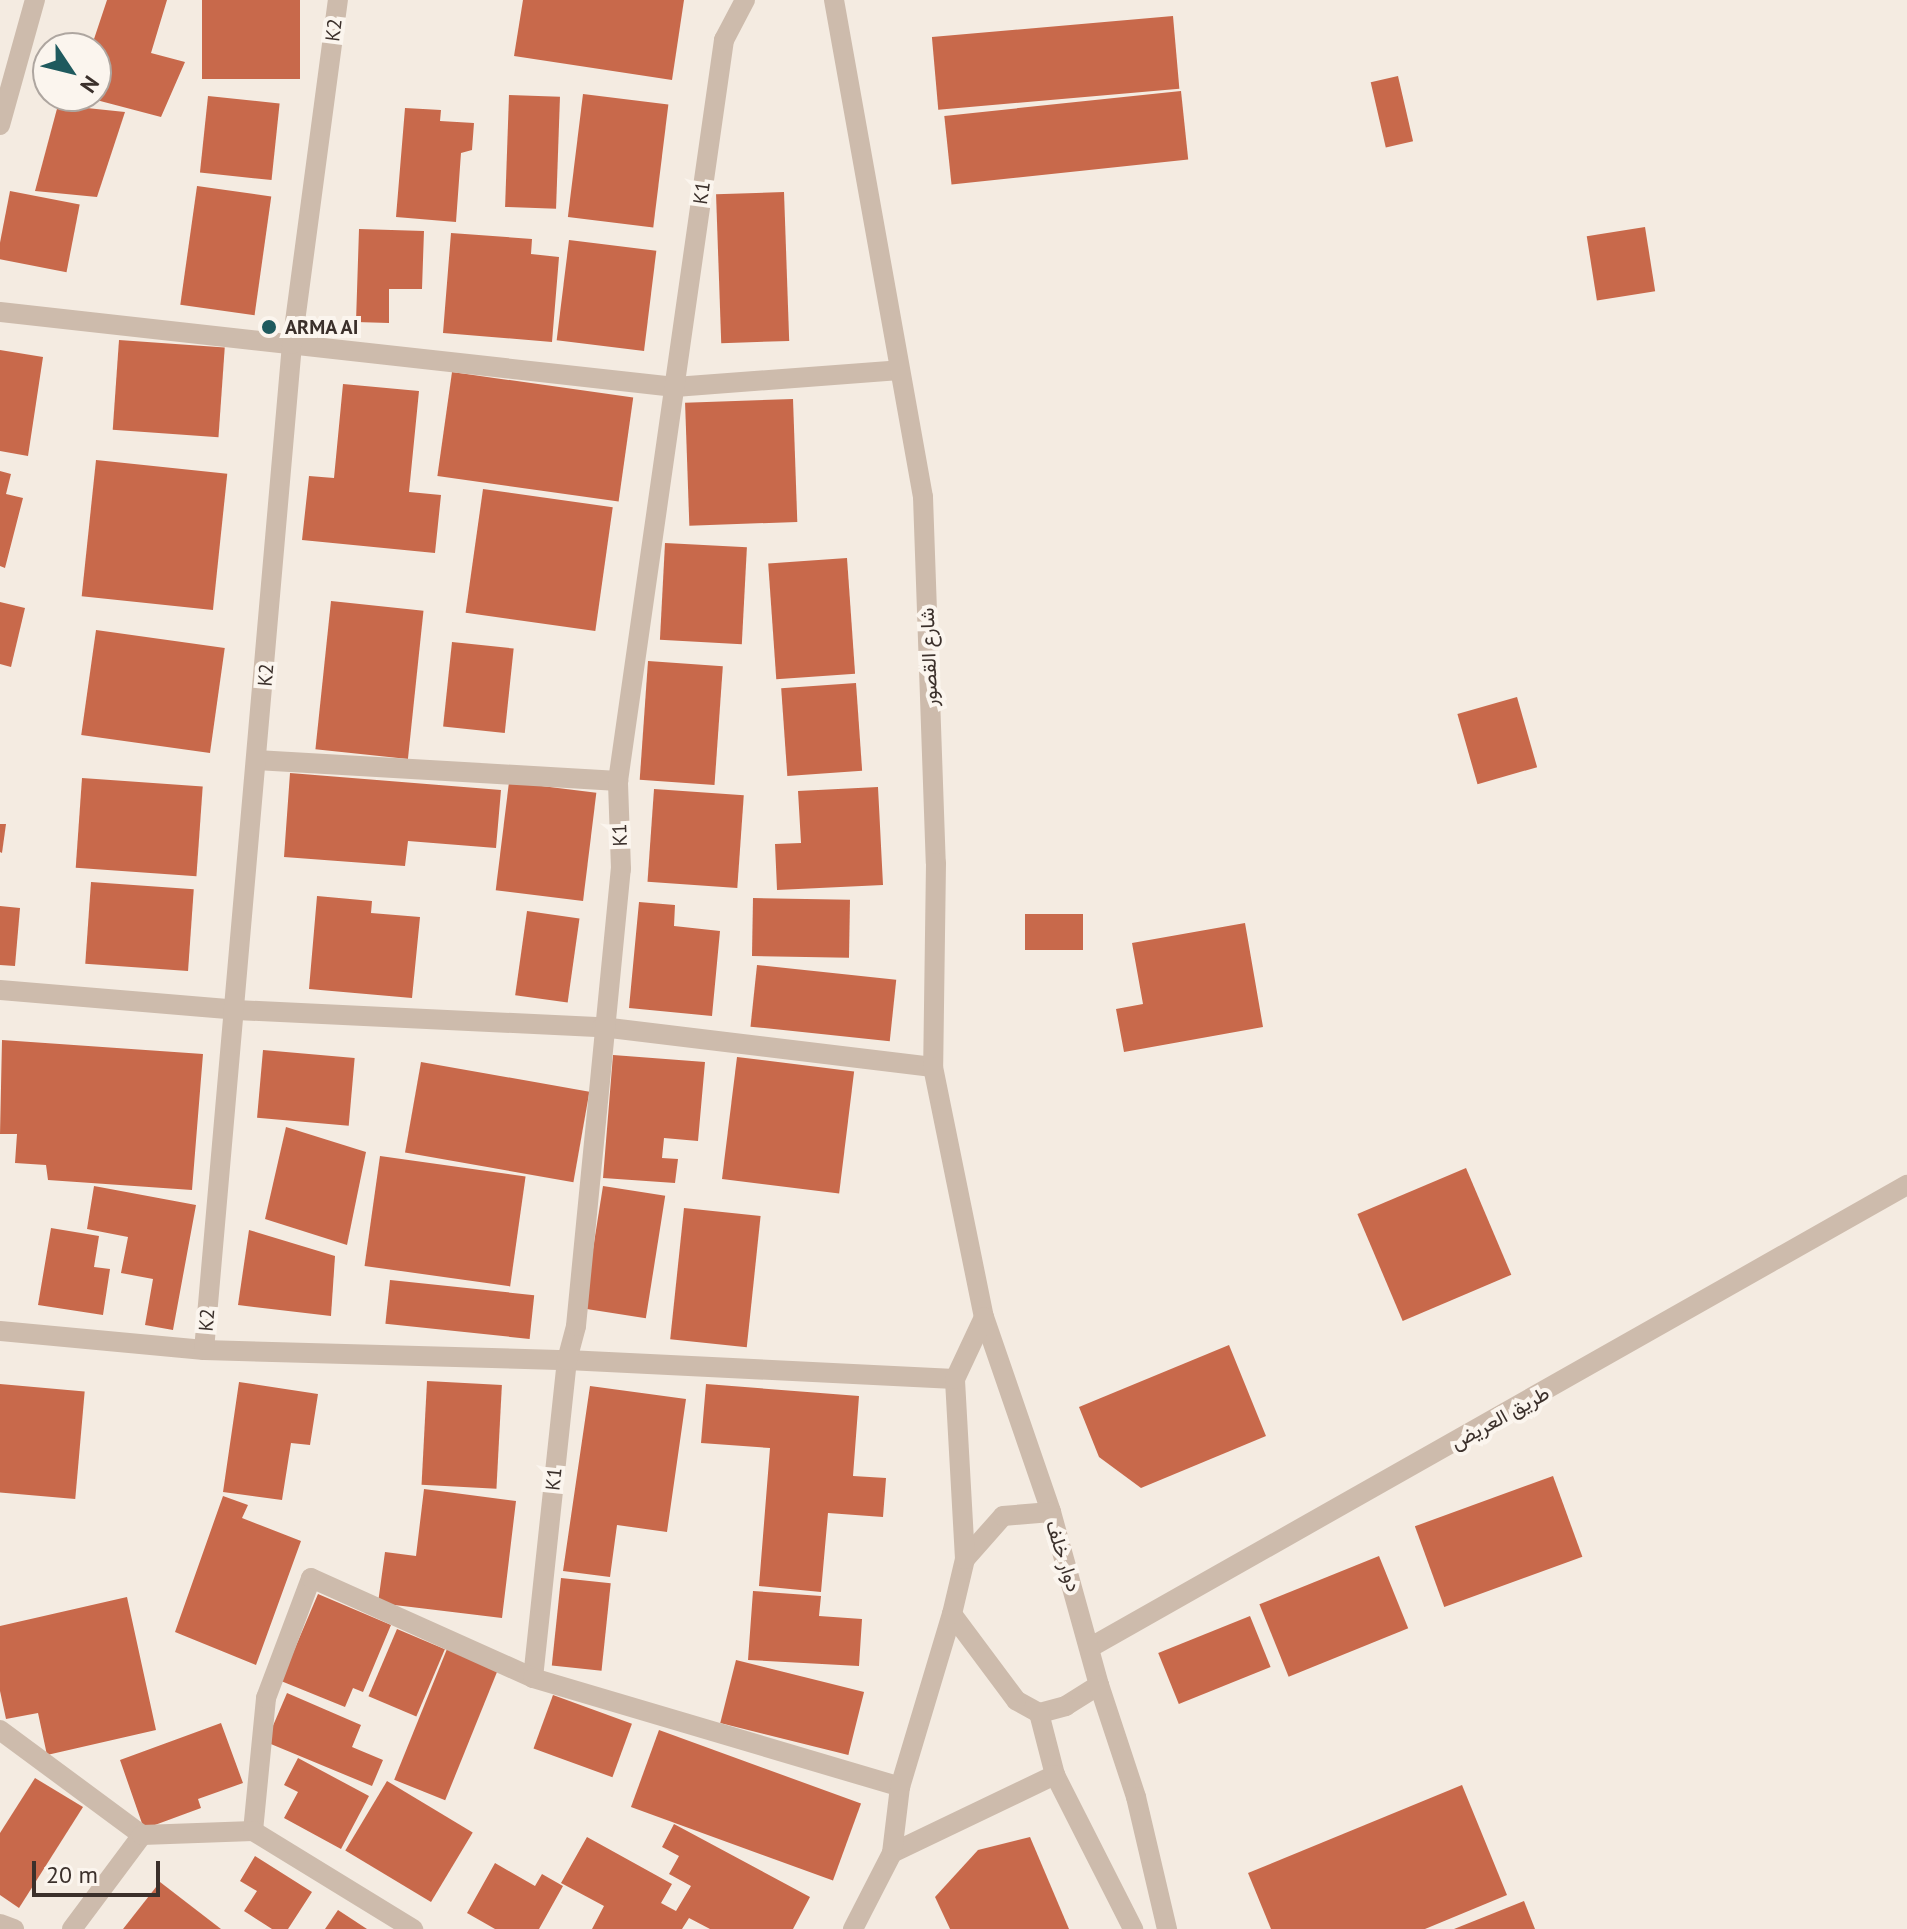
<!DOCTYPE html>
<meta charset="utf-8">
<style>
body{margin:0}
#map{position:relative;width:1907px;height:1929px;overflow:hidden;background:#f4ebe1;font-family:"PT Sans",Vazirmatn,sans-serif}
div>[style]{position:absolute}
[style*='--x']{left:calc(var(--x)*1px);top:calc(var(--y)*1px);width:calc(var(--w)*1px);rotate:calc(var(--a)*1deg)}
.building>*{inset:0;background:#c8694b;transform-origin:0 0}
.minor>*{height:20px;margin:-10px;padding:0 10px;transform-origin:10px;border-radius:10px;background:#cdbbac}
.tertiary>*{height:20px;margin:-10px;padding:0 10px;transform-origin:10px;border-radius:10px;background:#cdbbac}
.dots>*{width:22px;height:22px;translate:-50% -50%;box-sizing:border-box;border:4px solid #fbf5ee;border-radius:50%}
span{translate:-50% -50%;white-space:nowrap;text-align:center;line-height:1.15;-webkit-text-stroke:8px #fbf5ee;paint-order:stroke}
.street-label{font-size:20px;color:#3b302b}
.poi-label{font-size:20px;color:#3b302b;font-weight:700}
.left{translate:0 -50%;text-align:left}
.north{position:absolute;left:32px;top:32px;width:80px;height:80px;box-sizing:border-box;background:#fbf5ee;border:2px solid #aea6a0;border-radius:50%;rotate:125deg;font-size:22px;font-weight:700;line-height:32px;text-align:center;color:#3b302b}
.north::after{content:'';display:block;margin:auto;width:28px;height:36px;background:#1f5a5e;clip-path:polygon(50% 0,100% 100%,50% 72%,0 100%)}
.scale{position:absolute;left:32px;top:1861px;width:128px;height:36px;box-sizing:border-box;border:4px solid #3b302b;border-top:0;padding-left:10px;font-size:24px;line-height:28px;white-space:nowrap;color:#3b302b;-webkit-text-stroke:6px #fbf5ee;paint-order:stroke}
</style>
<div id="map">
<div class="building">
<div style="clip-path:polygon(107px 0,167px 0,151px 53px,185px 62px,161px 117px,85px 97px,96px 96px,96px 48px,91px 48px)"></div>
<div style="left:202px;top:0;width:98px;height:79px"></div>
<div style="clip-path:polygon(523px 0,684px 0,672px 80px,514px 56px)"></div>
<div style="left:1173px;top:16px;width:73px;height:242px;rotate:85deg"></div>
<div style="left:1398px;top:76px;width:67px;height:28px;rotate:77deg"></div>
<div style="left:1181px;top:91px;width:69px;height:238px;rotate:84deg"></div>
<div style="left:583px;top:94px;width:86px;height:124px;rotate:7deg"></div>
<div style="left:509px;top:95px;width:51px;height:112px;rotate:2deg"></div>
<div style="left:208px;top:96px;width:72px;height:77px;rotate:6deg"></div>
<div style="clip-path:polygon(58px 105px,125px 112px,97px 197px,35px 191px)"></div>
<div style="clip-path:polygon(405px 108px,441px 110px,440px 121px,474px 123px,472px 150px,461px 153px,456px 222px,396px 217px)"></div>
<div style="left:197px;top:186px;width:75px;height:120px;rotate:8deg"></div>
<div style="left:10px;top:191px;width:71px;height:69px;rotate:11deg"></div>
<div style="left:784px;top:192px;width:149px;height:68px;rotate:88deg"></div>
<div style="left:1645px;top:227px;width:65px;height:59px;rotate:81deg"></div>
<div style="clip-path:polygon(359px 229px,424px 231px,422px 289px,389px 289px,389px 323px,356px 322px)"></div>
<div style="clip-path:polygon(451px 233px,532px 239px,531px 254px,559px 257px,552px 342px,443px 333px)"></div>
<div style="left:569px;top:240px;width:88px;height:101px;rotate:7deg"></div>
<div style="left:119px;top:340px;width:106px;height:90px;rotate:4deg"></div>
<div style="clip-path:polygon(0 350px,43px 357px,28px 456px,0 451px)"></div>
<div style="left:452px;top:372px;width:183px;height:105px;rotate:8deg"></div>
<div style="clip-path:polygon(343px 384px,419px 391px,409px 492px,441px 495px,435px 553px,302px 540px,309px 476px,334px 478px)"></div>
<div style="left:793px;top:399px;width:123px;height:108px;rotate:88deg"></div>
<div style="left:96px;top:460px;width:132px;height:137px;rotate:6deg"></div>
<div style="clip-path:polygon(0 471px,11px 474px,6px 494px,23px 498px,5px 568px,0 566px)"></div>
<div style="left:483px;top:489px;width:131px;height:125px;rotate:8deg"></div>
<div style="left:665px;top:543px;width:82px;height:97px;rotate:3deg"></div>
<div style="left:847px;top:558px;width:116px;height:79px;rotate:86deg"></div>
<div style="left:331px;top:601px;width:93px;height:149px;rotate:6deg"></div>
<div style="clip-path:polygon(0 602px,25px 608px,11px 667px,0 664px)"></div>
<div style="left:96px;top:630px;width:130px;height:106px;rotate:8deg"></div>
<div style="left:452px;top:642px;width:62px;height:85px;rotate:6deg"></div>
<div style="left:648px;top:661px;width:75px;height:119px;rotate:4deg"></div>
<div style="left:856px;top:683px;width:88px;height:75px;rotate:86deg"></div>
<div style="left:1517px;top:697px;width:73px;height:62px;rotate:74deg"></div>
<div style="clip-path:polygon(290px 773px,501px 790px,496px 848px,408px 841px,405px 866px,284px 857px)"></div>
<div style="left:82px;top:778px;width:121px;height:90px;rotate:4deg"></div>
<div style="left:509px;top:782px;width:88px;height:109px;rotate:7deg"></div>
<div style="clip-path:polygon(878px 787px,883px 885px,777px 890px,775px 844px,801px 843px,798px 791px)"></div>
<div style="left:654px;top:789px;width:90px;height:93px;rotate:4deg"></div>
<div style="clip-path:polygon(0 824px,6px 824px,2px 853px,0 852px)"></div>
<div style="left:91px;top:882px;width:103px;height:82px;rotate:4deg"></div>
<div style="clip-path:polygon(317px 896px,372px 901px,371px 913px,420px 917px,412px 998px,309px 989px)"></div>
<div style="left:753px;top:898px;width:97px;height:58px;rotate:1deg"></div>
<div style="clip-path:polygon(639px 902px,675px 905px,674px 926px,720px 931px,712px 1016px,629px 1008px)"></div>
<div style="clip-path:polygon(0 906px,20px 908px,15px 966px,0 965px)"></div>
<div style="left:527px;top:911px;width:53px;height:85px;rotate:8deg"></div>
<div style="left:1083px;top:914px;width:36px;height:58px;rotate:90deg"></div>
<div style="clip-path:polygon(1245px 923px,1263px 1027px,1124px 1052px,1116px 1009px,1143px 1004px,1132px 943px)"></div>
<div style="left:757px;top:965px;width:140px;height:62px;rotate:6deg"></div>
<div style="clip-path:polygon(2px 1040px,203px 1054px,192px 1190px,48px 1180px,46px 1165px,15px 1163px,17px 1134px,0 1134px)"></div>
<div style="left:263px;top:1050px;width:92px;height:68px;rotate:5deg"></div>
<div style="clip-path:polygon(613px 1055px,705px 1062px,698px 1141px,664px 1138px,662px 1158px,678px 1159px,675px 1183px,603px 1178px)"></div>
<div style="left:737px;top:1057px;width:118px;height:123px;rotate:7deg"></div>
<div style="left:421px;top:1062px;width:171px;height:92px;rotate:10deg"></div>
<div style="clip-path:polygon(286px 1127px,366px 1152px,347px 1245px,265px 1219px)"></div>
<div style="left:380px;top:1156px;width:147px;height:111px;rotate:8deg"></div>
<div style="left:1466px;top:1168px;width:116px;height:118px;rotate:67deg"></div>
<div style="clip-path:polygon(94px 1186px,196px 1205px,173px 1330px,145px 1325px,153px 1279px,121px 1273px,128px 1237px,87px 1229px)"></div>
<div style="left:603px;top:1186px;width:63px;height:124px;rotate:9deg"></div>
<div style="left:684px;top:1208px;width:77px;height:132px;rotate:6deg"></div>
<div style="clip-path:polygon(51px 1228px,99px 1236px,94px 1267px,110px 1269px,103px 1315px,38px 1305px)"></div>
<div style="clip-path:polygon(249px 1230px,335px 1256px,331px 1316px,238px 1305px)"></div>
<div style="left:390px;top:1280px;width:145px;height:44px;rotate:6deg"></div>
<div style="clip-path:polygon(1229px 1345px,1266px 1436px,1141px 1488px,1099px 1457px,1079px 1407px)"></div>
<div style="left:427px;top:1381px;width:75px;height:104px;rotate:3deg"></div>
<div style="clip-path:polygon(239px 1382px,318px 1394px,310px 1445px,291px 1443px,282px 1500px,223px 1492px)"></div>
<div style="left:0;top:1384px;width:85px;height:108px;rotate:5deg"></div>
<div style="clip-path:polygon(706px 1384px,859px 1396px,853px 1476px,886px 1478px,883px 1517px,828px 1513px,821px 1592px,759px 1586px,770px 1448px,701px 1443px)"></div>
<div style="clip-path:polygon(590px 1386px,686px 1399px,667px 1532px,617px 1525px,610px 1577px,563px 1571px)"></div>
<div style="left:1553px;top:1476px;width:86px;height:147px;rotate:70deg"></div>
<div style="clip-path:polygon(424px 1489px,516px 1501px,502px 1618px,378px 1603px,385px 1552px,416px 1556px)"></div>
<div style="clip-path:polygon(223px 1496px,248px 1505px,242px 1518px,301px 1541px,256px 1665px,175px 1632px)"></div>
<div style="left:1379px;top:1556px;width:78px;height:129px;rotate:68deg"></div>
<div style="left:561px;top:1578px;width:50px;height:88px;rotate:6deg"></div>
<div style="clip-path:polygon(753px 1591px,821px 1596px,819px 1616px,862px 1619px,859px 1666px,748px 1660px)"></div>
<div style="clip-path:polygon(318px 1594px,391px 1625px,363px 1692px,353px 1688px,345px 1707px,281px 1681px)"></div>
<div style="clip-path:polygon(127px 1597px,156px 1730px,47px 1755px,38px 1713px,6px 1719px,0 1691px,0 1626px)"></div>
<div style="left:1250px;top:1616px;width:55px;height:99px;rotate:68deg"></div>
<div style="left:397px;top:1629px;width:52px;height:73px;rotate:23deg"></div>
<div style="left:447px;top:1649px;width:55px;height:141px;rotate:22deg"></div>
<div style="left:736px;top:1660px;width:132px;height:65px;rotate:14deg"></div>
<div style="clip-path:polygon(287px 1693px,361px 1725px,352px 1747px,383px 1760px,372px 1786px,266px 1742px)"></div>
<div style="left:553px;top:1695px;width:84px;height:57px;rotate:20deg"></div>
<div style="clip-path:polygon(221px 1723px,243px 1783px,198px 1799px,201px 1808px,144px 1829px,120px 1760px)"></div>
<div style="left:659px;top:1730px;width:215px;height:82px;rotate:20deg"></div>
<div style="clip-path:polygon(298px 1758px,369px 1796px,341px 1849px,284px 1818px,298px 1792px,284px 1785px)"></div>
<div style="clip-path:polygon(35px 1778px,83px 1807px,19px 1908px,0 1895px,0 1833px)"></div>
<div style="left:387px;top:1781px;width:100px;height:81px;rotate:31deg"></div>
<div style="clip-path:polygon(1462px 1785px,1507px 1895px,1425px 1929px,1271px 1929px,1248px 1873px)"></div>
<div style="clip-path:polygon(674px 1824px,810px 1897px,793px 1929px,710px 1929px,689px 1918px,682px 1929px,592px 1929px,604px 1906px,561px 1883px,587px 1837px,672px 1884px,661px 1903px,676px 1911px,691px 1886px,669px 1874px,679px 1856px,662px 1847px)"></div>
<div style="clip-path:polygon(1030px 1837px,1069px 1929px,950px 1929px,935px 1897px,978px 1850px)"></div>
<div style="clip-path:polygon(255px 1856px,312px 1892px,288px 1929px,272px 1929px,244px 1911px,257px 1891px,240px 1881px)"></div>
<div style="clip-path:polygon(495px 1863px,535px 1886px,542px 1874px,563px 1886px,539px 1929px,495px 1929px,467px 1913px)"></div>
<div style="clip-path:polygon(160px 1882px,221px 1929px,123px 1929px)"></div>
<div style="clip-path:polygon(1524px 1901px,1535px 1929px,1454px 1929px)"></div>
<div style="clip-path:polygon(338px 1910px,367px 1929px,325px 1929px)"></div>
</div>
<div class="minor">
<div style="--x:0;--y:125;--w:130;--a:-74.4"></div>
<div style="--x:0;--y:312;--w:679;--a:6.34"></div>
<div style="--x:675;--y:387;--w:225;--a:-4.3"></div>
<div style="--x:256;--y:760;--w:363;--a:3.3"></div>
<div style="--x:0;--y:990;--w:237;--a:4.8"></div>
<div style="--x:236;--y:1010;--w:366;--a:2.7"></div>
<div style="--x:602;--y:1027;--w:333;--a:6.9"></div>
<div style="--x:0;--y:1331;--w:205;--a:5.3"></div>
<div style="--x:204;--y:1350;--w:363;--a:1.6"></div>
<div style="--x:567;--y:1360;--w:388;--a:2.8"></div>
<div style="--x:204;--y:1350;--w:1010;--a:-85"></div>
<div style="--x:292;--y:344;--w:347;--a:-82.4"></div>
<div style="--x:1091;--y:1647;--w:938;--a:-29.52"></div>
<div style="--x:533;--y:1678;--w:320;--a:-83.9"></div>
<div style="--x:567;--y:1360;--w:35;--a:-75"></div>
<div style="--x:576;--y:1326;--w:459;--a:-84.4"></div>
<div style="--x:621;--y:869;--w:88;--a:-92"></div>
<div style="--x:618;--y:781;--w:749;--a:-81.86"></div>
<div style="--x:724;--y:40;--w:45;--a:-62.3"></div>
<div style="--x:0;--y:1730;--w:177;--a:36.5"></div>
<div style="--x:253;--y:1831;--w:134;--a:-84.4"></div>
<div style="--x:266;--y:1698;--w:128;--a:-69.4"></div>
<div style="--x:311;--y:1578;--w:243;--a:24.2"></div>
<div style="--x:533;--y:1678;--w:383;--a:16.5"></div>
<div style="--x:892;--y:1853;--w:181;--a:-25.6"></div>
<div style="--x:0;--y:1924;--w:15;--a:20"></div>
<div style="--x:72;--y:1929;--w:117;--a:-53.3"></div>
<div style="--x:142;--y:1835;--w:111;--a:-2.1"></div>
<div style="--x:253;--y:1831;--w:188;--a:31.5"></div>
<div style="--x:853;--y:1929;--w:85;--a:-62.8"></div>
<div style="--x:892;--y:1853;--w:66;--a:-83.1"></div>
<div style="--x:900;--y:1787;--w:181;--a:-73.3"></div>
</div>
<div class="tertiary">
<div style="--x:834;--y:0;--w:505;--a:79.85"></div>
<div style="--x:923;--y:497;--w:366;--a:88"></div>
<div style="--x:936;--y:863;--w:204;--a:90.8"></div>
<div style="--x:933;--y:1067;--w:255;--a:78.5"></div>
<div style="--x:984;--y:1317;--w:206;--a:71"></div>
<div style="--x:1051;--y:1512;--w:180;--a:74.5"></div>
<div style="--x:1099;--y:1685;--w:39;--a:148"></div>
<div style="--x:1066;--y:1706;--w:28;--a:165"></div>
<div style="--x:1039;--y:1713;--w:26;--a:-151"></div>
<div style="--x:1016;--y:1700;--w:107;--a:-126.7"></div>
<div style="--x:952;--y:1614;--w:57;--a:-76.7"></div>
<div style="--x:965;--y:1559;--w:57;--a:-48.5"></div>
<div style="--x:1003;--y:1516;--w:48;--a:-4.8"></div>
<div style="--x:965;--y:1559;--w:180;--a:-93.2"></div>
<div style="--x:955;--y:1379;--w:68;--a:-64.9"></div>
<div style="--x:1099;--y:1685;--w:118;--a:71.7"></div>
<div style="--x:1136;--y:1797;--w:136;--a:76.8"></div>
<div style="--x:1039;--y:1713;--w:64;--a:75.5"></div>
<div style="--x:1055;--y:1775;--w:173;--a:63.1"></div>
</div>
<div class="dots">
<div style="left:269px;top:327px;background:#1f5a5e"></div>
</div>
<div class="street-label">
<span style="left:334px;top:30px;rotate:-83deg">K2</span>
<span style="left:702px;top:193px;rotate:-82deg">K1</span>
<span style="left:929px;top:657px;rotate:-92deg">شارع القصور</span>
<span style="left:266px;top:675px;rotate:-85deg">K2</span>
<span style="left:620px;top:835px;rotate:-92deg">K1</span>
<span style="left:207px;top:1320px;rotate:-85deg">K2</span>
<span style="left:1500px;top:1418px;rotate:-29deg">طريق العريض</span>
<span style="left:554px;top:1479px;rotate:-84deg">K1</span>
<span style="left:1063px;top:1556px;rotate:72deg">دوار خلف</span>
</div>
<div class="poi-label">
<span class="left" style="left:285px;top:327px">ARMA AI</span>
</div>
<div class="north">N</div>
<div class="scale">20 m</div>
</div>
